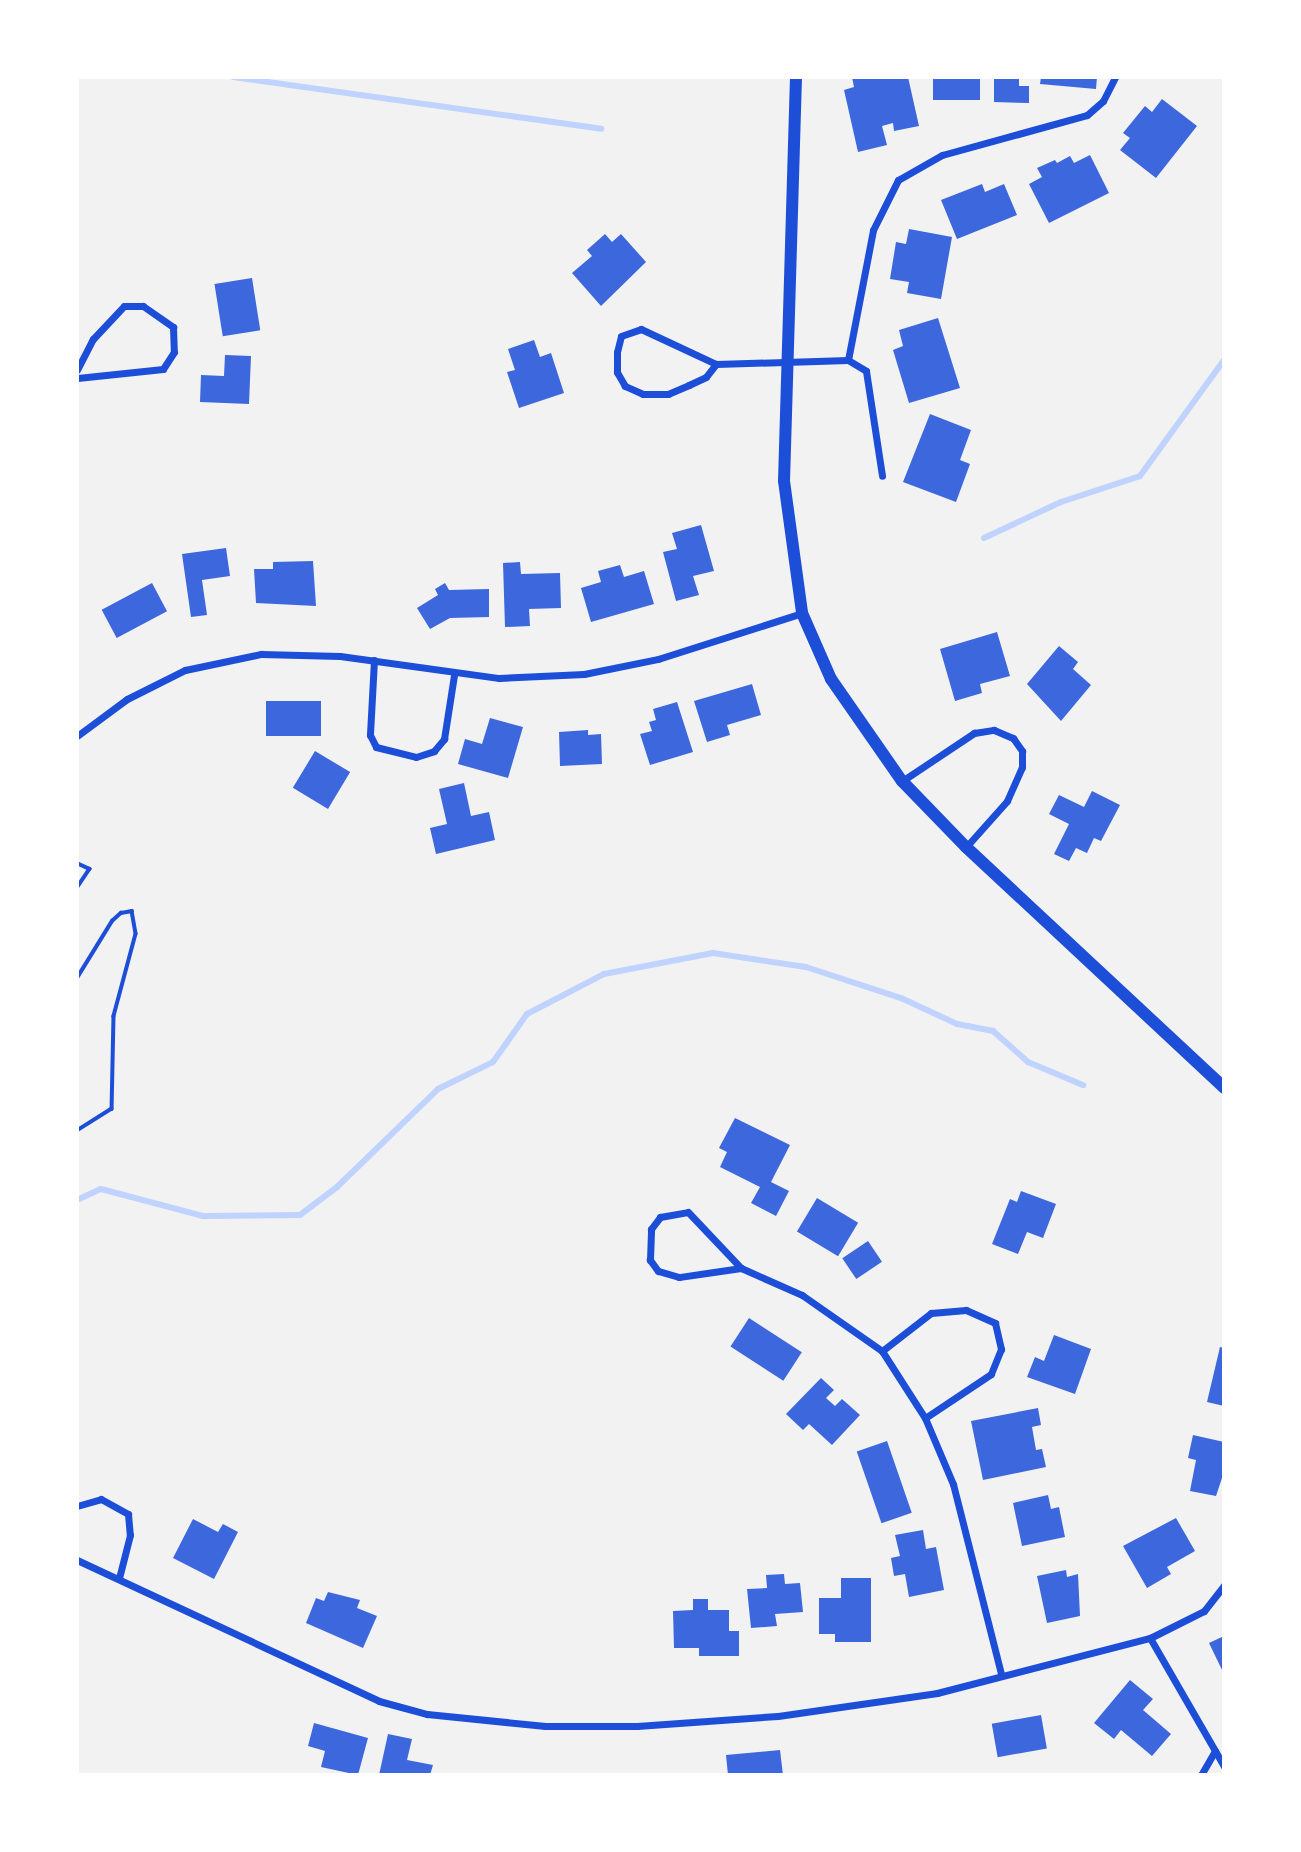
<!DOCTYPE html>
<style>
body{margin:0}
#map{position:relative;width:1301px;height:1852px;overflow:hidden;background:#f2f2f2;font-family:Signika,sans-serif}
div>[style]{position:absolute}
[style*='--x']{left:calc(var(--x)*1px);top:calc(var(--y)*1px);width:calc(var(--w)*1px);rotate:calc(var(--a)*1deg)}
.stream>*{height:6px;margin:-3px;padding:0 3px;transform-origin:3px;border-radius:3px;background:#bfd3fe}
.building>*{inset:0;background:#3d67dc;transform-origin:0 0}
.path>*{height:3.5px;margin:-1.75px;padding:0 1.75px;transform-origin:1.75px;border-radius:1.75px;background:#1d4ed8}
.minor>*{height:7px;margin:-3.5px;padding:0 3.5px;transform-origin:3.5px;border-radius:3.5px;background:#1d4ed8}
.tertiary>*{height:12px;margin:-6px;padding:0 6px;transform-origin:6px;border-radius:6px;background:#1d4ed8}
span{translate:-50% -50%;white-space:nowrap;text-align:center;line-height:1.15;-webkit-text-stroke:5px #fff;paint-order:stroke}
.frame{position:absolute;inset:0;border:79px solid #fff;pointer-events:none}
</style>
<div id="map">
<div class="stream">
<div style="--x:233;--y:77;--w:372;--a:8"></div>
<div style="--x:984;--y:538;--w:85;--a:-25.1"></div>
<div style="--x:1061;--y:502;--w:83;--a:-18.2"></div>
<div style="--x:1140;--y:476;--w:143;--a:-54.1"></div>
<div style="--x:77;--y:1200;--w:26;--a:-25"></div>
<div style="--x:101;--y:1189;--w:106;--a:14.8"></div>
<div style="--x:203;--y:1216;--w:97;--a:-0.6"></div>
<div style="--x:300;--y:1215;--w:46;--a:-37.1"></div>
<div style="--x:337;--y:1187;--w:141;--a:-44.1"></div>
<div style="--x:438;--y:1089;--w:61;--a:-26.1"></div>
<div style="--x:493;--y:1062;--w:59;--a:-54.7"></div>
<div style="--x:527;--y:1014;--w:87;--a:-27.5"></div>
<div style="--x:604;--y:974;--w:111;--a:-10.9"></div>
<div style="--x:713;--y:953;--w:94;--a:8.6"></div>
<div style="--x:806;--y:967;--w:100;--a:18.1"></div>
<div style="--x:901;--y:998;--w:62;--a:24.9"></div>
<div style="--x:957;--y:1024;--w:37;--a:11"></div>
<div style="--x:993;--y:1031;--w:47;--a:41.5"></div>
<div style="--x:1028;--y:1062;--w:60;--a:22.7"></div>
</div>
<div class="building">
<div style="clip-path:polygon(852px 77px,908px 77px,919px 126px,894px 131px,893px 123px,882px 126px,887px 145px,858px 152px,844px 90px,854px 87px)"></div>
<div style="left:933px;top:77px;width:47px;height:23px"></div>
<div style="clip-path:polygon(994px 77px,1019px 77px,1019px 86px,1029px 86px,1029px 103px,994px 102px)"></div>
<div style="clip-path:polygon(1041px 77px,1097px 77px,1096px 89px,1040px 84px)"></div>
<div style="clip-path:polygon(1162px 99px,1197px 126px,1156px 178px,1120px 150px,1130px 138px,1123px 133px,1145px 106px,1152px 112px)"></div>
<div style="clip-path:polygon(1090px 155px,1109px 193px,1049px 223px,1029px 184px,1042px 177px,1037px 168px,1055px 160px,1057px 163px,1070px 156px,1074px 163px)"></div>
<div style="clip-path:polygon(982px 184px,985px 192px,1004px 184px,1017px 215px,957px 239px,941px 200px)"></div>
<div style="clip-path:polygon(909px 229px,952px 237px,941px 299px,907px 293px,909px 282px,890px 279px,896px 242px,906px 244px)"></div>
<div style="clip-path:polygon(605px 234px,612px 242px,621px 234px,646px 262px,601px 306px,572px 273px,592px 256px,587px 250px)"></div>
<div style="left:252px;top:278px;width:53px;height:38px;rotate:81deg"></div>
<div style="clip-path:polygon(938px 318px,960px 388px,909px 403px,893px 350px,903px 346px,899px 330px)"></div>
<div style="clip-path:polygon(534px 340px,540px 357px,551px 353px,564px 393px,519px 408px,507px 372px,515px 370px,508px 349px)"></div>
<div style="clip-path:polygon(225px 355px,251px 356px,249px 404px,200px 402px,201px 375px,224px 376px)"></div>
<div style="clip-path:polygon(930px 414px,971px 430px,960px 460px,970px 464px,956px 502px,903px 482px)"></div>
<div style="clip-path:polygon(701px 525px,714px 571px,693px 576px,699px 595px,676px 601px,663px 552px,677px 549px,672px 533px)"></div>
<div style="clip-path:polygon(226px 548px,230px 576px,202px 580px,207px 615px,191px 617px,182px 554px)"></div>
<div style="clip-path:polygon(313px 561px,316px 606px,256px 603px,254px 569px,273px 569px,273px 562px)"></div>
<div style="clip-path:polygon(520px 562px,521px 574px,560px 573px,561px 608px,529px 609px,530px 626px,505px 627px,503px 563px)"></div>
<div style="clip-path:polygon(620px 565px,624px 577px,644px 571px,654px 604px,591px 622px,581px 588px,601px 582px,598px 571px)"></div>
<div style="left:152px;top:583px;width:32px;height:57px;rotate:62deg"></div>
<div style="clip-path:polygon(445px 583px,449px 590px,489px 589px,489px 617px,450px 618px,430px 629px,417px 608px,438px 595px,435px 589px)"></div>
<div style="clip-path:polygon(997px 632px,1010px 676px,980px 684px,982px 693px,955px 701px,940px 649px)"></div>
<div style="clip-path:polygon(1059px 646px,1078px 662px,1073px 669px,1091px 685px,1061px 721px,1027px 684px)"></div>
<div style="clip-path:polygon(752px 684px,761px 715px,727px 725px,730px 735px,707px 742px,694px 701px)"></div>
<div style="left:321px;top:701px;width:35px;height:55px;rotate:90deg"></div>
<div style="clip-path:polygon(677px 702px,693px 752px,650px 765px,640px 734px,652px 731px,649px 722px,656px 720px,653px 709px)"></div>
<div style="clip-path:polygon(490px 718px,523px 727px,508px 778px,458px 764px,465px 739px,482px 744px)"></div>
<div style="clip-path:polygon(588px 730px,588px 735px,601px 734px,602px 764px,560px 766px,559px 732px)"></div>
<div style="left:315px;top:751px;width:41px;height:43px;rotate:31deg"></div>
<div style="clip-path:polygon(464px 783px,471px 816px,489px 812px,495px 840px,436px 854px,430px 828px,447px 824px,439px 789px)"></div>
<div style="clip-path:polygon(1092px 791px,1120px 805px,1101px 841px,1094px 838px,1087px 853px,1076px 848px,1069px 861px,1054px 854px,1069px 824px,1049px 814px,1059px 795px,1084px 807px)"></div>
<div style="clip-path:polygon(735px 1118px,790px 1145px,771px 1182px,789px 1191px,776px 1216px,751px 1203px,760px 1187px,720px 1167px,727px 1152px,719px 1148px)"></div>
<div style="clip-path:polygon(1021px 1191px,1056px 1204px,1043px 1238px,1027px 1232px,1018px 1254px,992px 1244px,1010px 1199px,1017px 1202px)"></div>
<div style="left:817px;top:1198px;width:48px;height:39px;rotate:31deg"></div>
<div style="left:868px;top:1241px;width:25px;height:31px;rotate:56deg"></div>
<div style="left:749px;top:1318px;width:63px;height:34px;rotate:33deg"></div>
<div style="clip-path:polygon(1054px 1335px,1091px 1349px,1075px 1394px,1027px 1377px,1035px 1357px,1044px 1361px)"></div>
<div style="clip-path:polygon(1220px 1347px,1224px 1348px,1224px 1406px,1207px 1402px)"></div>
<div style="clip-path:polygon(821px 1378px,834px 1390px,826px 1398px,835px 1406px,842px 1399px,860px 1415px,832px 1445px,809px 1424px,803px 1430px,786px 1414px)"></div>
<div style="clip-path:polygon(1038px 1408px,1041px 1425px,1032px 1427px,1036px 1450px,1042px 1449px,1046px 1467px,983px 1480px,971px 1421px)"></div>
<div style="clip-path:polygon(1193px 1435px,1224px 1442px,1224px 1472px,1216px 1496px,1190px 1491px,1196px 1460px,1188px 1458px)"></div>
<div style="left:887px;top:1441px;width:76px;height:32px;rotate:71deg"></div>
<div style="clip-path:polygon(1048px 1495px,1051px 1509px,1059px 1507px,1065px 1537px,1022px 1546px,1013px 1503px)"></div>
<div style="clip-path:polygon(1176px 1518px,1195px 1551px,1167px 1567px,1171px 1574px,1147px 1588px,1123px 1546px)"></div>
<div style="clip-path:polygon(193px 1519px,218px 1532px,223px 1524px,238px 1532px,214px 1579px,173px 1558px)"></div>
<div style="clip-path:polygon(923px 1530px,926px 1549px,936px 1547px,944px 1590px,909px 1597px,905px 1574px,894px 1576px,891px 1558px,900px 1556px,895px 1535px)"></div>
<div style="clip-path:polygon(1066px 1570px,1067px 1577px,1078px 1574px,1080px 1616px,1047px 1623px,1037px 1576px)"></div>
<div style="clip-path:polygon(784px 1574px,785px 1584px,800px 1583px,803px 1612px,775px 1614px,777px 1626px,751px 1628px,747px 1589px,767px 1588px,766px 1575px)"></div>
<div style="clip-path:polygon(841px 1578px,871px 1578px,871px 1642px,835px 1642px,835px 1634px,819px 1634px,819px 1598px,841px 1598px)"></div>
<div style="clip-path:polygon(328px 1592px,360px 1600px,357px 1608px,377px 1616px,363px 1648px,306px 1623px,316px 1598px,324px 1601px)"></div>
<div style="clip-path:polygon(693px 1599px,708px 1599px,708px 1610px,729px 1610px,729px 1631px,739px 1631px,739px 1656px,699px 1656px,699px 1648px,674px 1648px,673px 1611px,693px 1610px)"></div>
<div style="clip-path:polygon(1224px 1636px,1224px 1674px,1209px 1643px)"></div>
<div style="clip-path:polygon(1130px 1680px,1153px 1699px,1143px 1710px,1171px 1734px,1152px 1756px,1121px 1730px,1114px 1739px,1094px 1723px)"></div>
<div style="left:1041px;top:1715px;width:34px;height:50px;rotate:80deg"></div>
<div style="clip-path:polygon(314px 1723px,368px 1738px,358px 1775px,321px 1767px,325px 1751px,308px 1746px)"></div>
<div style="clip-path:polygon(388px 1734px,412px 1739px,407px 1760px,433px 1765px,430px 1775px,379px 1775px)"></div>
<div style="clip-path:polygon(780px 1750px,783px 1775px,728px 1775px,726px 1755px)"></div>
</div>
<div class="path">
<div style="--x:77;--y:863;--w:14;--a:25"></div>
<div style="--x:90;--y:869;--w:23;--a:124"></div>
<div style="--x:77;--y:978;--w:67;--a:-58.4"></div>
<div style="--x:112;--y:921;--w:12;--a:-42"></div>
<div style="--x:121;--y:913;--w:11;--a:-10"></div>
<div style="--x:132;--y:911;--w:23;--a:80"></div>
<div style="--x:136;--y:934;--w:85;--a:105"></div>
<div style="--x:114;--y:1016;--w:93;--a:91.2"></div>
<div style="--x:112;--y:1109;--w:41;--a:147.8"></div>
</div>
<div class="minor">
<div style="--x:848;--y:360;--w:132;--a:-79.1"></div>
<div style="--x:873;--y:230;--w:56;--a:-63.4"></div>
<div style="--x:898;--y:180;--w:51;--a:-29.6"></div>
<div style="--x:942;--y:155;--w:150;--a:-15.4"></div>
<div style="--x:1087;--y:115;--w:21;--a:-41"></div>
<div style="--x:1103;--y:101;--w:27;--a:-63"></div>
<div style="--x:848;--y:360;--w:21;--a:31"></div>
<div style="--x:866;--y:371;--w:106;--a:81.3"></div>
<div style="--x:716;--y:364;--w:16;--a:128"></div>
<div style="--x:706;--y:377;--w:19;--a:155"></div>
<div style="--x:689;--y:385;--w:23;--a:157"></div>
<div style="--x:668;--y:394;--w:25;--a:180"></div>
<div style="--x:643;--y:394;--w:20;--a:-156"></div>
<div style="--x:625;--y:386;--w:16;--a:-120"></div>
<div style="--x:617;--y:372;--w:20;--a:-90"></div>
<div style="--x:617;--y:352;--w:16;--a:-76"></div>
<div style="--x:621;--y:336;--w:21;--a:-19"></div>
<div style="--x:641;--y:329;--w:83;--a:25"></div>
<div style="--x:716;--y:364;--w:132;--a:-1.7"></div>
<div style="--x:77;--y:370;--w:35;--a:-63"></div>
<div style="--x:93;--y:339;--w:45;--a:-46.8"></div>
<div style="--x:124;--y:306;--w:19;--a:0"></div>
<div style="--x:143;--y:306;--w:37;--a:35"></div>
<div style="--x:173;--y:327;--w:25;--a:88"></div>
<div style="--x:174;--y:352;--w:20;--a:123"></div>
<div style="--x:163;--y:369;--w:86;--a:174"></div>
<div style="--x:374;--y:660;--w:75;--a:93.1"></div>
<div style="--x:370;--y:735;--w:13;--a:63"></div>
<div style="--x:376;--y:747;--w:41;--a:14"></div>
<div style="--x:416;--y:757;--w:19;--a:-18"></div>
<div style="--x:434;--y:751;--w:16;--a:-50"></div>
<div style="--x:444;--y:739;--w:65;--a:-81.1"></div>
<div style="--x:77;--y:736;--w:62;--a:-36.5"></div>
<div style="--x:127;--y:699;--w:65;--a:-26.6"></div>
<div style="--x:185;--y:670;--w:78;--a:-11.9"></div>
<div style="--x:261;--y:654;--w:79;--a:1.5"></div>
<div style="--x:340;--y:656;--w:161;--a:7.9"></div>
<div style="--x:499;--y:678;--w:85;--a:-2.7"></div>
<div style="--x:584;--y:674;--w:76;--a:-11.5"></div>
<div style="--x:658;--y:659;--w:151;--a:-17.7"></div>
<div style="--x:902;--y:781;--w:87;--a:-33.7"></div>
<div style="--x:974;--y:733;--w:20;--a:-9"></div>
<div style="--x:994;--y:730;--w:21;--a:23"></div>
<div style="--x:1013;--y:738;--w:16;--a:55"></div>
<div style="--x:1022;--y:751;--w:16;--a:90"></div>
<div style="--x:1022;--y:767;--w:37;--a:114"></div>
<div style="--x:1007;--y:801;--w:62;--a:131.7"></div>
<div style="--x:741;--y:1268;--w:63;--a:171.7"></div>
<div style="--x:679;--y:1277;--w:22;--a:-164"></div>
<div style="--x:658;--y:1271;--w:14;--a:-126"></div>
<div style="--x:650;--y:1260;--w:31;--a:-88"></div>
<div style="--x:651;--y:1229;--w:15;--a:-53"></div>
<div style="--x:660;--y:1217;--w:28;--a:-10"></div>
<div style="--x:688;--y:1212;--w:77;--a:46.6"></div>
<div style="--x:741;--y:1268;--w:67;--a:23.9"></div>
<div style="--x:802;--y:1295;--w:98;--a:35"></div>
<div style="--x:882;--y:1351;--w:80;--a:57.3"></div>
<div style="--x:925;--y:1418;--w:72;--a:67"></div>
<div style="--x:953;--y:1484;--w:196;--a:75.8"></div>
<div style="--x:882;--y:1351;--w:62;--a:-37.8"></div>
<div style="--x:931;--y:1313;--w:35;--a:-5"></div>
<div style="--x:966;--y:1310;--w:32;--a:24"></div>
<div style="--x:995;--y:1323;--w:27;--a:77"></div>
<div style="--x:1001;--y:1349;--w:27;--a:112"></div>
<div style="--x:991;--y:1374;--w:79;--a:146.3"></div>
<div style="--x:77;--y:1506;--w:25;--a:-16"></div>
<div style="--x:101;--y:1499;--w:31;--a:29"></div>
<div style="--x:128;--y:1514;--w:21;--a:85"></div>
<div style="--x:130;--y:1535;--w:44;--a:104.3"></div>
<div style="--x:77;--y:1560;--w:333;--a:25"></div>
<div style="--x:379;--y:1701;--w:50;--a:15.2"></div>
<div style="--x:427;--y:1714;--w:119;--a:5.8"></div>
<div style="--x:545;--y:1726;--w:92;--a:0"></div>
<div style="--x:637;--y:1726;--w:141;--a:-4.1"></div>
<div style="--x:778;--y:1716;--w:161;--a:-8.2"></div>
<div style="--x:937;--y:1693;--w:220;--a:-14.5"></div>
<div style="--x:1150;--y:1638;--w:60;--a:-26.6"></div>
<div style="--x:1204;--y:1611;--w:33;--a:-52"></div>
<div style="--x:1150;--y:1638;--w:148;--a:60"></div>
<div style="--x:1201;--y:1775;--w:28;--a:-60"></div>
</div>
<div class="tertiary">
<div style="--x:796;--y:77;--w:404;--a:91.7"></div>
<div style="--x:784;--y:481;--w:133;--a:82.2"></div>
<div style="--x:802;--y:613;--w:72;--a:66.3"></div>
<div style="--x:831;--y:679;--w:124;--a:55.2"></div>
<div style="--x:902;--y:781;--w:92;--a:45.9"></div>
<div style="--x:966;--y:847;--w:353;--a:43"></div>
</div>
<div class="frame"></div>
</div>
